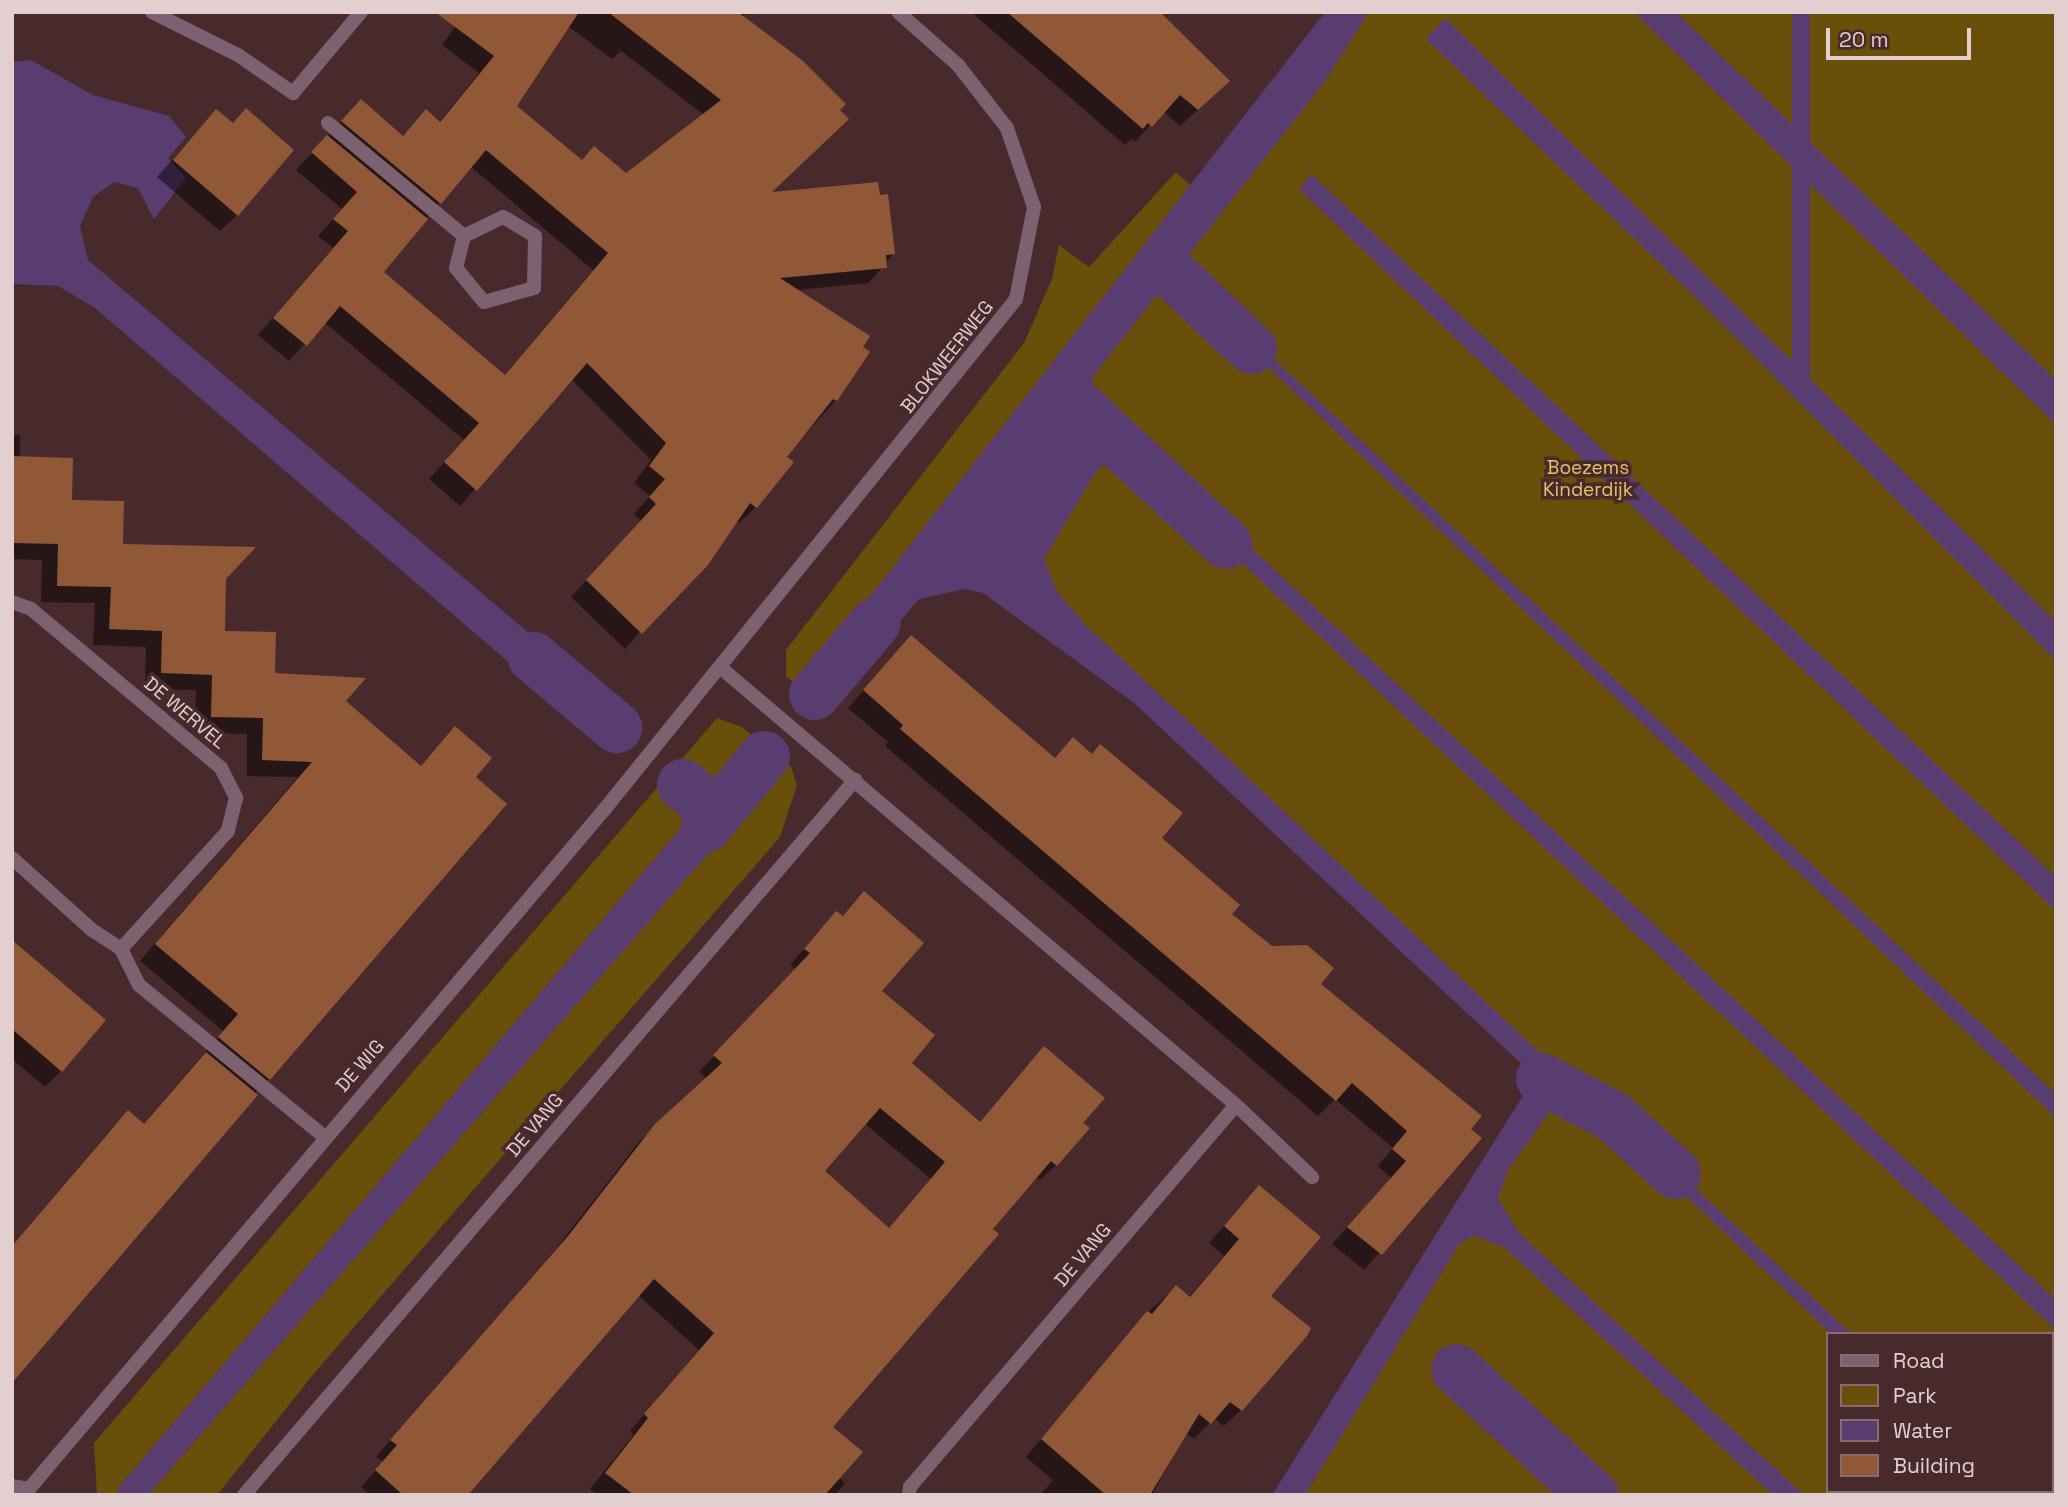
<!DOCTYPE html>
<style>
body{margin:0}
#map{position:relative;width:2068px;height:1507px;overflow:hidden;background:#482a2c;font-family:"Space Grotesk",sans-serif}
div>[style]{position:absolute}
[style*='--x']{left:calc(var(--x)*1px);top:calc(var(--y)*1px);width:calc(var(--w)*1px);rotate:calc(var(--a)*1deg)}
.green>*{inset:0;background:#694f09}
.water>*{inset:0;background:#593d70;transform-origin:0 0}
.shadow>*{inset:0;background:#0007}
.canal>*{height:51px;margin:-25.5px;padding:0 25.5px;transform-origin:25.5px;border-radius:25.5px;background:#593d70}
.building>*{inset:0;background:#905836}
.service>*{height:14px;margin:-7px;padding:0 7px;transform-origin:7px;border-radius:7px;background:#7c6271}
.minor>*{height:14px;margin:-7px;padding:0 7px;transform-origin:7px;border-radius:7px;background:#7c6271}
.tertiary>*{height:14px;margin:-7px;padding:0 7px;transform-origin:7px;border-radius:7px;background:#7c6271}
span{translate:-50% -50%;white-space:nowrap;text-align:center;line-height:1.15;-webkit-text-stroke:7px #482a2c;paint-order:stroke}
.street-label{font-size:19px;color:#e3cfcf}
.park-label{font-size:19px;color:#e9c166}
.frame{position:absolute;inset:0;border:14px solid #e3cfcf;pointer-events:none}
.legend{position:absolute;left:1826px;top:1332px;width:228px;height:161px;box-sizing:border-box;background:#482a2c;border:2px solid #866c6d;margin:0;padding:9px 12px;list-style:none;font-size:21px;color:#e3cfcf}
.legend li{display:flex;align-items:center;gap:14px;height:35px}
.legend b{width:35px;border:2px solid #866c6d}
.scale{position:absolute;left:1826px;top:28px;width:145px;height:32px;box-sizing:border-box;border:4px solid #e3cfcf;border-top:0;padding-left:9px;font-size:21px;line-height:24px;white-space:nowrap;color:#e3cfcf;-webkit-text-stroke:5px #482a2c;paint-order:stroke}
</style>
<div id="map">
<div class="green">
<div style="clip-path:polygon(evenodd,1337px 12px,2056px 12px,2056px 1495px,1299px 1495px,1552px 1082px,952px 525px,1337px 12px,1828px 1334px,2052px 1334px,2052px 1491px,1828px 1491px,1828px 1334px)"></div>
<div style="clip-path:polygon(1176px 172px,1192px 187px,826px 653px,833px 676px,815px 701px,786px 676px,786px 650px,1024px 343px,1052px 279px,1059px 245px,1089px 267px)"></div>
<div style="clip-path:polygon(717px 718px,742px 727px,791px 767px,797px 785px,780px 837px,316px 1371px,217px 1495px,148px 1495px,755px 799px,744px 768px,733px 767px,118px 1488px,119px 1495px,97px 1495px,94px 1443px)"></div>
</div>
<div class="water">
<div style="clip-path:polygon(1325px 12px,1369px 12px,1323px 84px,1094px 375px,1092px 383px,1121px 415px,1139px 451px,1110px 459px,1095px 473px,1044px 559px,1056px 590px,1085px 624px,1571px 1082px,1508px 1170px,1498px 1198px,1520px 1234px,1804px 1495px,1773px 1495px,1504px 1247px,1474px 1236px,1460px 1243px,1305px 1495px,1272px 1495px,1526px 1091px,1526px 1068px,1134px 703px,983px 593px,965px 589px,919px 599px,850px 678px,841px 680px,827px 668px,826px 653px)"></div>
<div style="clip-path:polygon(1634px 12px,1676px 12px,2056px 380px,2056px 425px)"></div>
<div style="left:1792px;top:12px;width:18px;height:372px"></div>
<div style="clip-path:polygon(1445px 18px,2056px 622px,2056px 661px,1697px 299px,1426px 39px)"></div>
<div style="clip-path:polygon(31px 60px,93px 95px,169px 116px,186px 137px,168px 158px,186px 178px,154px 219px,138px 188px,114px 182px,93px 197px,80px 226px,88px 260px,588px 683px,589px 697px,574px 712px,568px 713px,95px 308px,58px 286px,12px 284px,12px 62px)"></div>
<div style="clip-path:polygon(1311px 174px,2056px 877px,2056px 911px,1299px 189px)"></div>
<div style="clip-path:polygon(1204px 293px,2056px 1094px,2056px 1118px,1200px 302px)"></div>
<div style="clip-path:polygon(1185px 486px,2056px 1300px,2056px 1330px,1173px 498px)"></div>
<div style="clip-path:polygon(733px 767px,744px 768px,758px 784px,756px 799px,148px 1495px,119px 1495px,118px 1488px)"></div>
<div style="clip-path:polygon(1625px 1123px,1852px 1334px,1831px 1334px,1619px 1132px)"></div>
<div style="clip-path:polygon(1464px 1369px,1601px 1495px,1582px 1495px,1457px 1378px)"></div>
</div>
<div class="shadow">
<div style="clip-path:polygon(evenodd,465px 12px,747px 12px,742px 18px,769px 194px,893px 254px,869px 283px,796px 290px,836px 400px,785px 457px,756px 507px,739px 523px,736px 521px,625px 649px,571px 597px,641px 521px,634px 514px,650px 496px,634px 483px,651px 460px,571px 379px,460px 506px,429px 479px,464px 440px,324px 322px,289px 361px,258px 335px,333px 248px,318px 236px,342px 209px,296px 170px,345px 117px,401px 137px,426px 112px,438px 123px,479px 73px,442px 45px,465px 12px,568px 26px,612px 59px,621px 51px,704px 115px,626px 175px,581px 162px,514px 106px,568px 26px,465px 12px,470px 166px,593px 270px,504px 376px,381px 272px,470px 166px)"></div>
<div style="clip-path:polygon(971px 12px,1157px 12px,1179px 31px,1176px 34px,1211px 98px,1180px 126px,1163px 111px,1135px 142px,1131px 139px,1125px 145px)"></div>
<div style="clip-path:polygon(216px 111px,232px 125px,237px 215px,220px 231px,157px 177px)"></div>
<div style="clip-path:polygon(12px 435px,20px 435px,20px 458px,122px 545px,225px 578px,223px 633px,273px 675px,343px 701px,420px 767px,455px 728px,474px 777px,269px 1079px,254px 1094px,12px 1246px,111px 1129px,128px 1112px,143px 1125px,223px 1031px,140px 961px,298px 777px,247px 776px,247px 734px,195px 733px,196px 690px,145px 689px,146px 647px,93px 645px,95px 603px,41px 602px,42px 560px,12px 559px)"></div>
<div style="clip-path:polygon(895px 654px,1054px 759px,1159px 838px,1230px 914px,1318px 984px,1479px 1139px,1364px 1270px,1332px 1244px,1391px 1178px,1378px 1166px,1393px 1148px,1335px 1099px,1318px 1116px,885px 746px,888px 742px,848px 708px)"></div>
<div style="clip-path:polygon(evenodd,864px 894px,880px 991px,910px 1063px,979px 1123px,1029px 1065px,1081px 1123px,1056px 1165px,1040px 1180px,1036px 1177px,830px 1427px,838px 1477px,845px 1483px,835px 1495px,598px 1495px,590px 1489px,634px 1434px,630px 1431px,699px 1350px,638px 1295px,467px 1495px,370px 1495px,361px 1487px,383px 1462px,376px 1457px,552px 1254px,639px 1142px,707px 1079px,699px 1072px,796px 970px,790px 965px,821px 929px,836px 913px,841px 918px,864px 894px,864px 1123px,931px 1179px,888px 1229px,823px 1171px,864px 1123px)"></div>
<div style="clip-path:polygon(12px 943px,61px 1071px,45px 1087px,12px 1059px)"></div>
<div style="clip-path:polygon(1259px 1187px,1269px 1296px,1241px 1410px,1224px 1426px,1214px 1418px,1194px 1439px,1186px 1433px,1152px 1495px,1040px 1495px,1053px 1480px,1026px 1457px,1147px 1313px,1176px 1287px,1188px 1298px,1224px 1256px,1209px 1243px)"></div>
</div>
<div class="canal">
<div style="--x:1161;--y:263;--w:124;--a:43.4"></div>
<div style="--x:1081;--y:408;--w:198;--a:43"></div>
<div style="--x:533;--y:657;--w:109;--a:40.1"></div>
<div style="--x:814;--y:694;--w:94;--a:-49.7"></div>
<div style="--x:682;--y:784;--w:45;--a:39.6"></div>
<div style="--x:706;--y:826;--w:91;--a:-50.4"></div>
<div style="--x:1541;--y:1078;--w:83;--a:28.1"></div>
<div style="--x:1614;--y:1117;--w:83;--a:42.6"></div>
<div style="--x:1456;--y:1369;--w:186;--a:42.6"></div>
</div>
<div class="building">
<div style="clip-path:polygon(435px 12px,579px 12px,517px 106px,582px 160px,594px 146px,626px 173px,721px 100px,608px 12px,738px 12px,803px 61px,846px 104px,840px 110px,849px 119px,772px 192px,878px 182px,880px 195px,888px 194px,895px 254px,886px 255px,887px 268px,780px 278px,870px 336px,863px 347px,870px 352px,837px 401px,833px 399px,787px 457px,794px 462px,757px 508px,750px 503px,708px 565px,642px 634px,586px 580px,656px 504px,649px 497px,665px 479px,649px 466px,666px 443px,587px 363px,477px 491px,444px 462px,479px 423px,340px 306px,307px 346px,273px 318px,348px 231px,333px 219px,357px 192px,311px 152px,327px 135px,428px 219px,384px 272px,505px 375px,608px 253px,486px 150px,441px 204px,341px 121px,361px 99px,403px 136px,426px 109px,440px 122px,494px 56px)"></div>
<div style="clip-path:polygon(1007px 12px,1160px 12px,1230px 81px,1198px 110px,1180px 95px,1152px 127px,1148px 123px,1143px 129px)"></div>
<div style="clip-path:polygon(246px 108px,294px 150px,238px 216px,173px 160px,216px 109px,233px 123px)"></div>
<div style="clip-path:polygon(12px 456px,73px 458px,72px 500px,124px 501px,123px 544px,256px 547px,226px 579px,225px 631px,276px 632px,275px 673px,366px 678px,346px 701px,421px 766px,455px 726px,492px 758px,476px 777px,507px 804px,270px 1080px,218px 1037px,238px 1014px,155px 944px,312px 762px,262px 760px,263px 718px,211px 717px,212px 675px,161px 673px,162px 631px,109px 629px,111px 587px,57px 586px,58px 544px,12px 543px)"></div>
<div style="clip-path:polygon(911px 635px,1055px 758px,1073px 737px,1092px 754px,1100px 744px,1183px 813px,1162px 838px,1240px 905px,1232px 914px,1272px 946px,1307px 945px,1334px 968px,1321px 984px,1482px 1116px,1471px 1129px,1482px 1138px,1382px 1255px,1347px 1227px,1406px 1161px,1392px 1149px,1407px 1131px,1352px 1083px,1336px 1101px,900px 729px,903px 725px,863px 690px)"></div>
<div style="clip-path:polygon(evenodd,864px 891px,924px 943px,882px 991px,935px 1035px,912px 1063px,980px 1122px,1044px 1046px,1105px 1098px,1083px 1123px,1090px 1128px,1057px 1166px,1051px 1161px,993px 1229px,999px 1234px,833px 1427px,863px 1452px,825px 1495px,634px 1495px,605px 1473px,648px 1418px,644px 1414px,714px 1333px,654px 1279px,468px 1495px,403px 1495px,375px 1470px,397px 1445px,390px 1440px,568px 1236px,655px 1124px,722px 1063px,713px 1055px,810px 953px,804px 949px,836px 911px,843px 916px,864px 891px,880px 1108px,945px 1162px,889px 1228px,825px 1171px,880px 1108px)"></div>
<div style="clip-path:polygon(12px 940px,106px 1020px,62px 1072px,12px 1029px)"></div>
<div style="clip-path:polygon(206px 1052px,258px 1095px,12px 1383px,12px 1246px,128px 1110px,144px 1124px)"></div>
<div style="clip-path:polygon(1259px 1185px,1321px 1237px,1271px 1296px,1311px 1328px,1307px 1336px,1242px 1411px,1230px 1402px,1211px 1424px,1199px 1414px,1150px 1495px,1106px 1495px,1041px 1439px,1147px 1311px,1152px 1314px,1176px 1285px,1190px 1297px,1239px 1239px,1224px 1226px)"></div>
</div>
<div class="service">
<div style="--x:328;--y:123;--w:177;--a:39.7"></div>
<div style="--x:464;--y:236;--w:33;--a:104"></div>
<div style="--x:456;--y:268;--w:44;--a:50.5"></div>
<div style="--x:484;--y:302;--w:52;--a:-15.6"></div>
<div style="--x:534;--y:288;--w:52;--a:-88.9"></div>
<div style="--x:535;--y:236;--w:37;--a:-149"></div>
<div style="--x:503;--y:217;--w:43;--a:154"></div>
</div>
<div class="minor">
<div style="--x:152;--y:12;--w:96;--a:26.6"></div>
<div style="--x:238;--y:55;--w:67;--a:34.6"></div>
<div style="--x:293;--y:93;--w:106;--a:-50"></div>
<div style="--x:12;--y:602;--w:20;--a:20"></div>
<div style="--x:31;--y:609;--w:248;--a:39.9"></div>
<div style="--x:221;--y:768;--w:34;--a:63"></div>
<div style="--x:236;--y:798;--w:34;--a:104"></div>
<div style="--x:228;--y:831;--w:159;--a:132.2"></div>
<div style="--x:721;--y:668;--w:675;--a:40.32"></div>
<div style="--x:1236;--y:1105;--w:105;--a:43.5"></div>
<div style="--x:12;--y:858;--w:108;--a:42"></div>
<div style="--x:92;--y:930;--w:35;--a:33"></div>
<div style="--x:121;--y:949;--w:40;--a:63.4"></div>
<div style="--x:139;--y:985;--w:240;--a:39.3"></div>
<div style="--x:244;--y:1495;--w:941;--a:-49.48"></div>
<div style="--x:909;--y:1495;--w:8;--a:-83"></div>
<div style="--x:910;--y:1487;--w:502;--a:-49.52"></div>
</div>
<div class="tertiary">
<div style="--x:12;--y:1486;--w:17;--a:10"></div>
<div style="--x:29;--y:1489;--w:890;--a:-49.74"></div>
<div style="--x:604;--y:810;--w:656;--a:-51.12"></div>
<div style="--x:1016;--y:299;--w:94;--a:-78.9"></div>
<div style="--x:1034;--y:207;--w:83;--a:-108.9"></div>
<div style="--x:1007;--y:128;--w:80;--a:-127.9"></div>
<div style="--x:958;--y:65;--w:80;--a:-138.5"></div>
</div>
<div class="street-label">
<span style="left:947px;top:357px;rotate:-52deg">BLOKWEERWEG</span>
<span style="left:185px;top:713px;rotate:40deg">DE WERVEL</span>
<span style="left:360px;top:1066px;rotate:-49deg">DE WIG</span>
<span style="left:535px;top:1125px;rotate:-50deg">DE VANG</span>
<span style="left:1083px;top:1255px;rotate:-50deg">DE VANG</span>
</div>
<div class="park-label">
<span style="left:1588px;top:479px">Boezems<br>Kinderdijk</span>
</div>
<div class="frame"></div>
<ul class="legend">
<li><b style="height:9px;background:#7c6271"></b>Road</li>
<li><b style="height:19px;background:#694f09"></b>Park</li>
<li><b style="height:19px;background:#593d70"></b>Water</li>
<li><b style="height:19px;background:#905836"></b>Building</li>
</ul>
<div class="scale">20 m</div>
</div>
